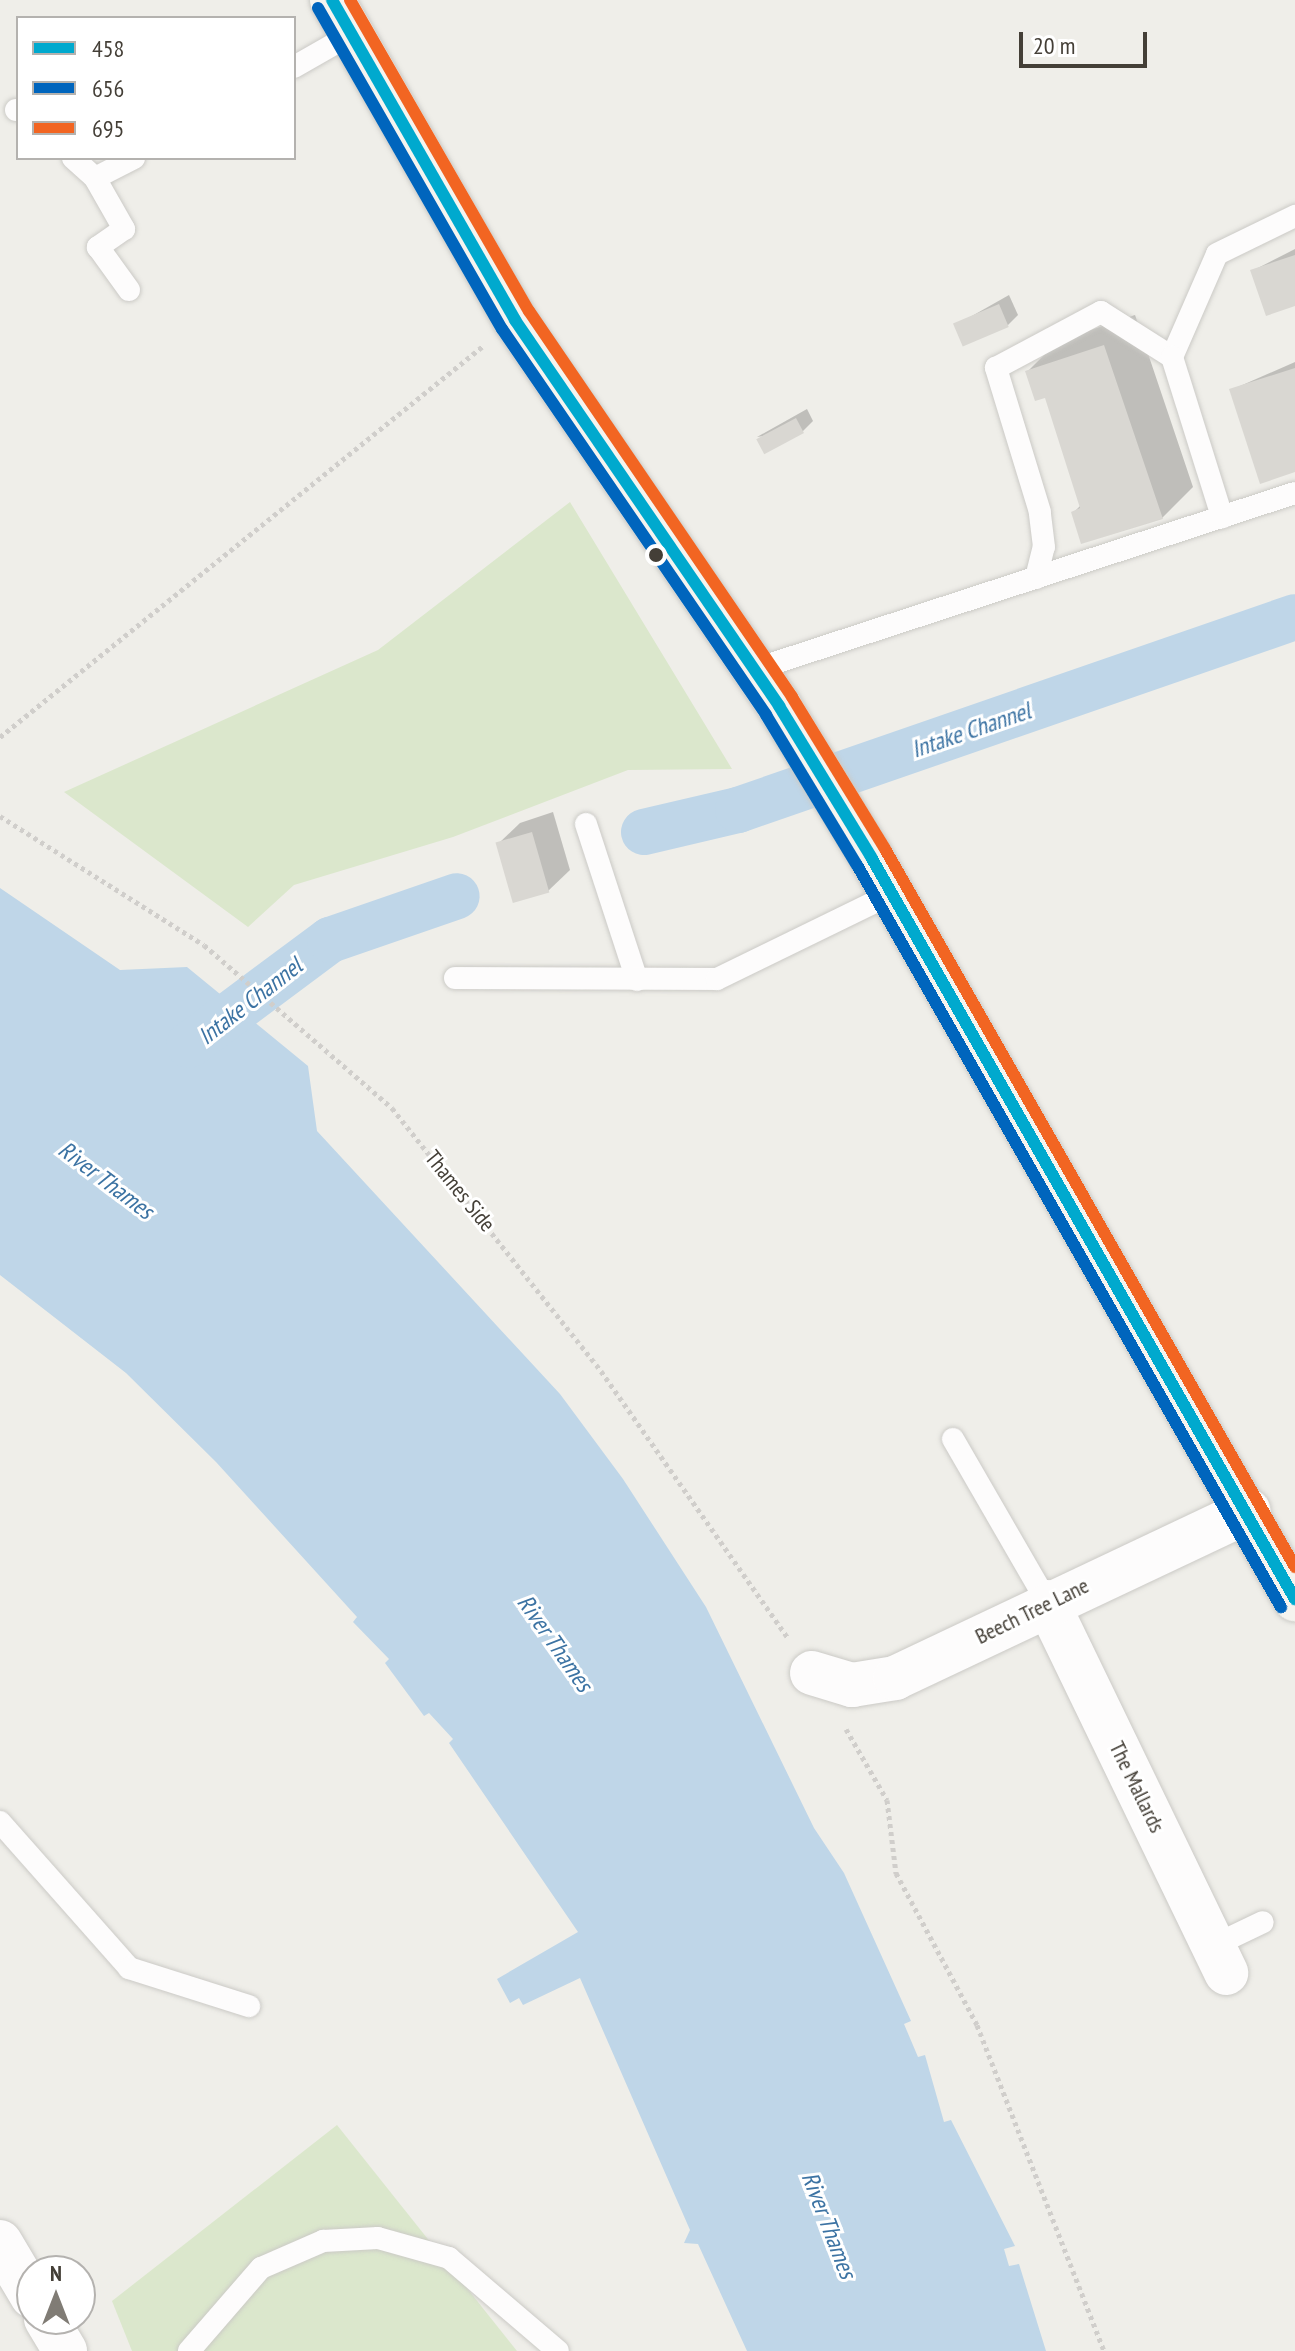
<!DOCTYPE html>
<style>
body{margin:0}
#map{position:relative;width:1295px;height:2351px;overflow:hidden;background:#efeee9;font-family:"PT Sans Narrow",sans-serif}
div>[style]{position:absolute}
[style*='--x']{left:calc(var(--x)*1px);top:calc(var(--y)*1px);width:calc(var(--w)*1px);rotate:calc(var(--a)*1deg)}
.green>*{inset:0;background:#dbe7cc}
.water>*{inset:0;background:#bfd6e8}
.shadow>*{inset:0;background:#0003}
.canal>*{height:46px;margin:-23px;padding:0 23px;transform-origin:23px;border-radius:23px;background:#bfd6e8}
.building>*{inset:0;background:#d9d7d2;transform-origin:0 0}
.path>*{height:5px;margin-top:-2.5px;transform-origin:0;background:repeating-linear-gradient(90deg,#d0cecb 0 4px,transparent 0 8px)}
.roads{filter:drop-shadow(0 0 2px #cbcac6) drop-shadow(0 0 2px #cbcac6)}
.service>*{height:22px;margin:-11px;padding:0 11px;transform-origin:11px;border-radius:11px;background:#fdfcfc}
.minor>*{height:44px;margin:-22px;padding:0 22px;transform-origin:22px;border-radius:22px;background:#fdfcfc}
.secondary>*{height:44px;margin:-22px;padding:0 22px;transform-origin:22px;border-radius:22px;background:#f5f4ef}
.bus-1>*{height:12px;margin:-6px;padding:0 6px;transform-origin:6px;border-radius:6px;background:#00a9ce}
.bus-2>*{height:12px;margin:-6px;padding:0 6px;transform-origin:6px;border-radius:6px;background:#0065bd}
.bus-3>*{height:12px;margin:-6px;padding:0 6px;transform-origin:6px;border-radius:6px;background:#f26522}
.dots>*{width:22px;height:22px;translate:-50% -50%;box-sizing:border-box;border:4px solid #fff;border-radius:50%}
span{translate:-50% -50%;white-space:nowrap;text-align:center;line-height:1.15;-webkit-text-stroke:6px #fff;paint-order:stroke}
.street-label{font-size:22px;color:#443f37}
.water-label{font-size:24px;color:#3c73a3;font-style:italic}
.legend{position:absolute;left:16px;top:16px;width:280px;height:144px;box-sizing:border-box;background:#fff;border:2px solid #b4b2af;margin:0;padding:10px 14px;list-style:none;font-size:24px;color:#443f37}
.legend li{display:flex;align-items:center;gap:16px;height:40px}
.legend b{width:40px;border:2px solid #b4b2af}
.north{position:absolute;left:16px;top:2255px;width:80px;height:80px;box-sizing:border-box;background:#fff;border:2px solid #b4b2af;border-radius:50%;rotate:0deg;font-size:22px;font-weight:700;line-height:32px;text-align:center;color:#443f37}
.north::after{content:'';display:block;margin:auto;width:28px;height:36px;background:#807c75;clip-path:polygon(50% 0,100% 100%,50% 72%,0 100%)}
.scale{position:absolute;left:1019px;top:32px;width:128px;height:36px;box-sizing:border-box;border:4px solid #443f37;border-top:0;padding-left:10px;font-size:24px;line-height:28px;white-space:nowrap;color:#443f37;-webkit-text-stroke:6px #fff;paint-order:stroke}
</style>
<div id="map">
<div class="green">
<div style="clip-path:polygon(570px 502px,732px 769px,628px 770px,453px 837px,294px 885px,248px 927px,64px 792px,378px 650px)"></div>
<div style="clip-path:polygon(337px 2125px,517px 2351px,132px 2351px,112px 2301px)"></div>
</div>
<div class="water">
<div style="clip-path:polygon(0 888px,120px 970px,187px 967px,308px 1066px,317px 1131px,560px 1394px,623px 1479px,706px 1607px,814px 1828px,844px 1873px,911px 2021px,904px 2024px,918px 2057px,925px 2055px,944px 2122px,951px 2120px,1015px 2246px,1004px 2249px,1009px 2266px,1019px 2264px,1046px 2351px,747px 2351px,698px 2244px,684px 2243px,690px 2230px,580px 1978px,523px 2005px,519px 1998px,510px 2003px,497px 1979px,578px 1932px,449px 1743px,453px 1739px,429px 1713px,424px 1716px,385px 1663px,389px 1659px,353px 1622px,357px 1617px,216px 1462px,126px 1373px,0 1275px)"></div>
</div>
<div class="shadow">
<div style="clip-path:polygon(1295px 249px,1295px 304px,1252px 271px)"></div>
<div style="clip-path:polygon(1009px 295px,1018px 315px,1008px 325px,956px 325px)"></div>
<div style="clip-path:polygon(1135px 315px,1193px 487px,1162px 518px,1073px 513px,1081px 505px,1047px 396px,1027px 372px,1058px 341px)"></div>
<div style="clip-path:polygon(1295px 362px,1295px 470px,1231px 390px)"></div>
<div style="clip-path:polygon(807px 409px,813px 421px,803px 431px,757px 437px)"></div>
<div style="clip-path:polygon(553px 812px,570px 870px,548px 891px,498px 844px,520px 823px)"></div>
</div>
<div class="canal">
<div style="--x:644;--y:832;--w:97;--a:-13.2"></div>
<div style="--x:738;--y:810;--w:589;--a:-19.11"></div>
<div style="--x:189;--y:1045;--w:176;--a:-36.7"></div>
<div style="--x:330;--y:940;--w:134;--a:-19.1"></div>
</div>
<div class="building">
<div style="clip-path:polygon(1295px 255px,1295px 306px,1266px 316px,1250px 270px)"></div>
<div style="left:999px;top:304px;width:25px;height:50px;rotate:67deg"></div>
<div style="clip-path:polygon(1104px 345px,1163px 519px,1081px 544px,1071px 512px,1080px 508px,1045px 398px,1035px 401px,1025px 371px)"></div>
<div style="clip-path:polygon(1295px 368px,1295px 472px,1260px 484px,1229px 389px)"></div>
<div style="left:796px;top:418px;width:17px;height:45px;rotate:62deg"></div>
<div style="left:532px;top:832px;width:63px;height:38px;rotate:74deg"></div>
</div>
<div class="path">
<div style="--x:0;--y:737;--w:621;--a:-38.99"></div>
<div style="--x:0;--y:816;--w:241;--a:32.3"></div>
<div style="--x:204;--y:945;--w:249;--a:40.9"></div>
<div style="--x:392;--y:1108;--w:336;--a:51.5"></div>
<div style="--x:601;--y:1371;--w:327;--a:55"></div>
<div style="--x:846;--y:1729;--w:82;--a:60"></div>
<div style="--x:887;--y:1800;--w:74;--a:83"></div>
<div style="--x:896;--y:1873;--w:172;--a:61.9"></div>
<div style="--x:977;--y:2025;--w:350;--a:68.7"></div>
</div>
<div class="roads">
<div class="service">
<div style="--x:294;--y:67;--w:64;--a:-29.7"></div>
<div style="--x:16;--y:110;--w:2;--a:0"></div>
<div style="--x:73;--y:158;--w:30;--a:42"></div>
<div style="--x:95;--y:178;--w:44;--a:-27.1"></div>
<div style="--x:95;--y:178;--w:59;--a:60.4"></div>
<div style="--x:124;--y:229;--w:32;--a:145"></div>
<div style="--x:98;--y:247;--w:53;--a:54.2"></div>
<div style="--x:1172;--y:357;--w:112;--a:-66.4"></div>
<div style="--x:1217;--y:254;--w:87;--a:-26"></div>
<div style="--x:1036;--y:578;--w:32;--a:-76"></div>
<div style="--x:1044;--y:547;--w:35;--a:-97"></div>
<div style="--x:1040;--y:512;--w:151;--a:-107"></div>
<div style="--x:996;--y:368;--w:119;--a:-28.1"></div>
<div style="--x:1101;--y:312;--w:84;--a:32.4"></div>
<div style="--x:1172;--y:357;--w:168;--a:72.6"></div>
<div style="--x:753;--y:670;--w:570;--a:-18.09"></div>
<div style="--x:586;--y:824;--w:164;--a:71.9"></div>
<div style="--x:455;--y:978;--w:262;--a:0.2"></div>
<div style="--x:717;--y:979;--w:194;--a:-26"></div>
<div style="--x:953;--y:1439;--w:188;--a:60"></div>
<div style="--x:0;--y:1822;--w:195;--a:48.5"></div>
<div style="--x:129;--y:1968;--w:126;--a:17.6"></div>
<div style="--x:1213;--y:1946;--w:55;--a:-25.6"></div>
<div style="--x:189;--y:2351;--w:110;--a:-49.1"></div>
<div style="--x:261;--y:2268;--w:68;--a:-23.5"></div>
<div style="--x:323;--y:2241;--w:55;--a:-3.1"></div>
<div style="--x:378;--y:2238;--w:74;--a:15.7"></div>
<div style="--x:449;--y:2258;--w:143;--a:40.5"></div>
</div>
<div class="minor">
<div style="--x:1047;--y:1602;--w:412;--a:64.2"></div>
<div style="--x:812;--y:1673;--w:42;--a:16.7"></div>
<div style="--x:852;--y:1685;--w:44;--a:-9.2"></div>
<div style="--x:895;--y:1678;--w:391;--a:-25.3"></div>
<div style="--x:0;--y:2242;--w:63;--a:59.3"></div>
<div style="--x:46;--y:2319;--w:37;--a:59"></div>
</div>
<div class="secondary">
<div style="--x:332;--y:0;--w:369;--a:60.2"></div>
<div style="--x:515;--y:320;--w:468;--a:55.6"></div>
<div style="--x:779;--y:706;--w:177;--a:58.6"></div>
<div style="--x:871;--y:857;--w:855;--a:60.26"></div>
</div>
</div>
<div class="bus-1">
<div style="--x:332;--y:0;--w:369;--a:60.2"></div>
<div style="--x:515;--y:320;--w:468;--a:55.6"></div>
<div style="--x:779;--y:706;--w:177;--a:58.6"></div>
<div style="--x:871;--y:857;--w:855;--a:60.26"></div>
</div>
<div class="bus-2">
<div style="--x:318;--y:8;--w:370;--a:60.2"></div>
<div style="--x:502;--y:329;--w:468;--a:55.6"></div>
<div style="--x:766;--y:715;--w:175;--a:58.8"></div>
<div style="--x:857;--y:865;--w:855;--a:60.26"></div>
</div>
<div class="bus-3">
<div style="--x:350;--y:0;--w:359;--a:60.1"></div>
<div style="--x:529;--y:311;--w:467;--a:55.7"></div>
<div style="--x:792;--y:697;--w:178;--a:58.5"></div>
<div style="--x:885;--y:849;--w:827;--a:60.27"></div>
</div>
<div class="dots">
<div style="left:656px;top:555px;background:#443f37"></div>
</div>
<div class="street-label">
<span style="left:460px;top:1191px;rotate:51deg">Thames Side</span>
<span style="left:1032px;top:1611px;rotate:-26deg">Beech Tree Lane</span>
<span style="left:1137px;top:1787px;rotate:64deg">The Mallards</span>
</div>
<div class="water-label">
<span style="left:971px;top:730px;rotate:-19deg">Intake Channel</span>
<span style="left:250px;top:1001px;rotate:-38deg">Intake Channel</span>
<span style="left:106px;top:1180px;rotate:37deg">River Thames</span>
<span style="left:555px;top:1643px;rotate:55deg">River Thames</span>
<span style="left:829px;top:2225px;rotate:69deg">River Thames</span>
</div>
<ul class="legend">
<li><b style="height:10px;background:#00a9ce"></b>458</li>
<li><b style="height:10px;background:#0065bd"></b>656</li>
<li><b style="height:10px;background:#f26522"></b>695</li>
</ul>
<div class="north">N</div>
<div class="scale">20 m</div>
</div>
